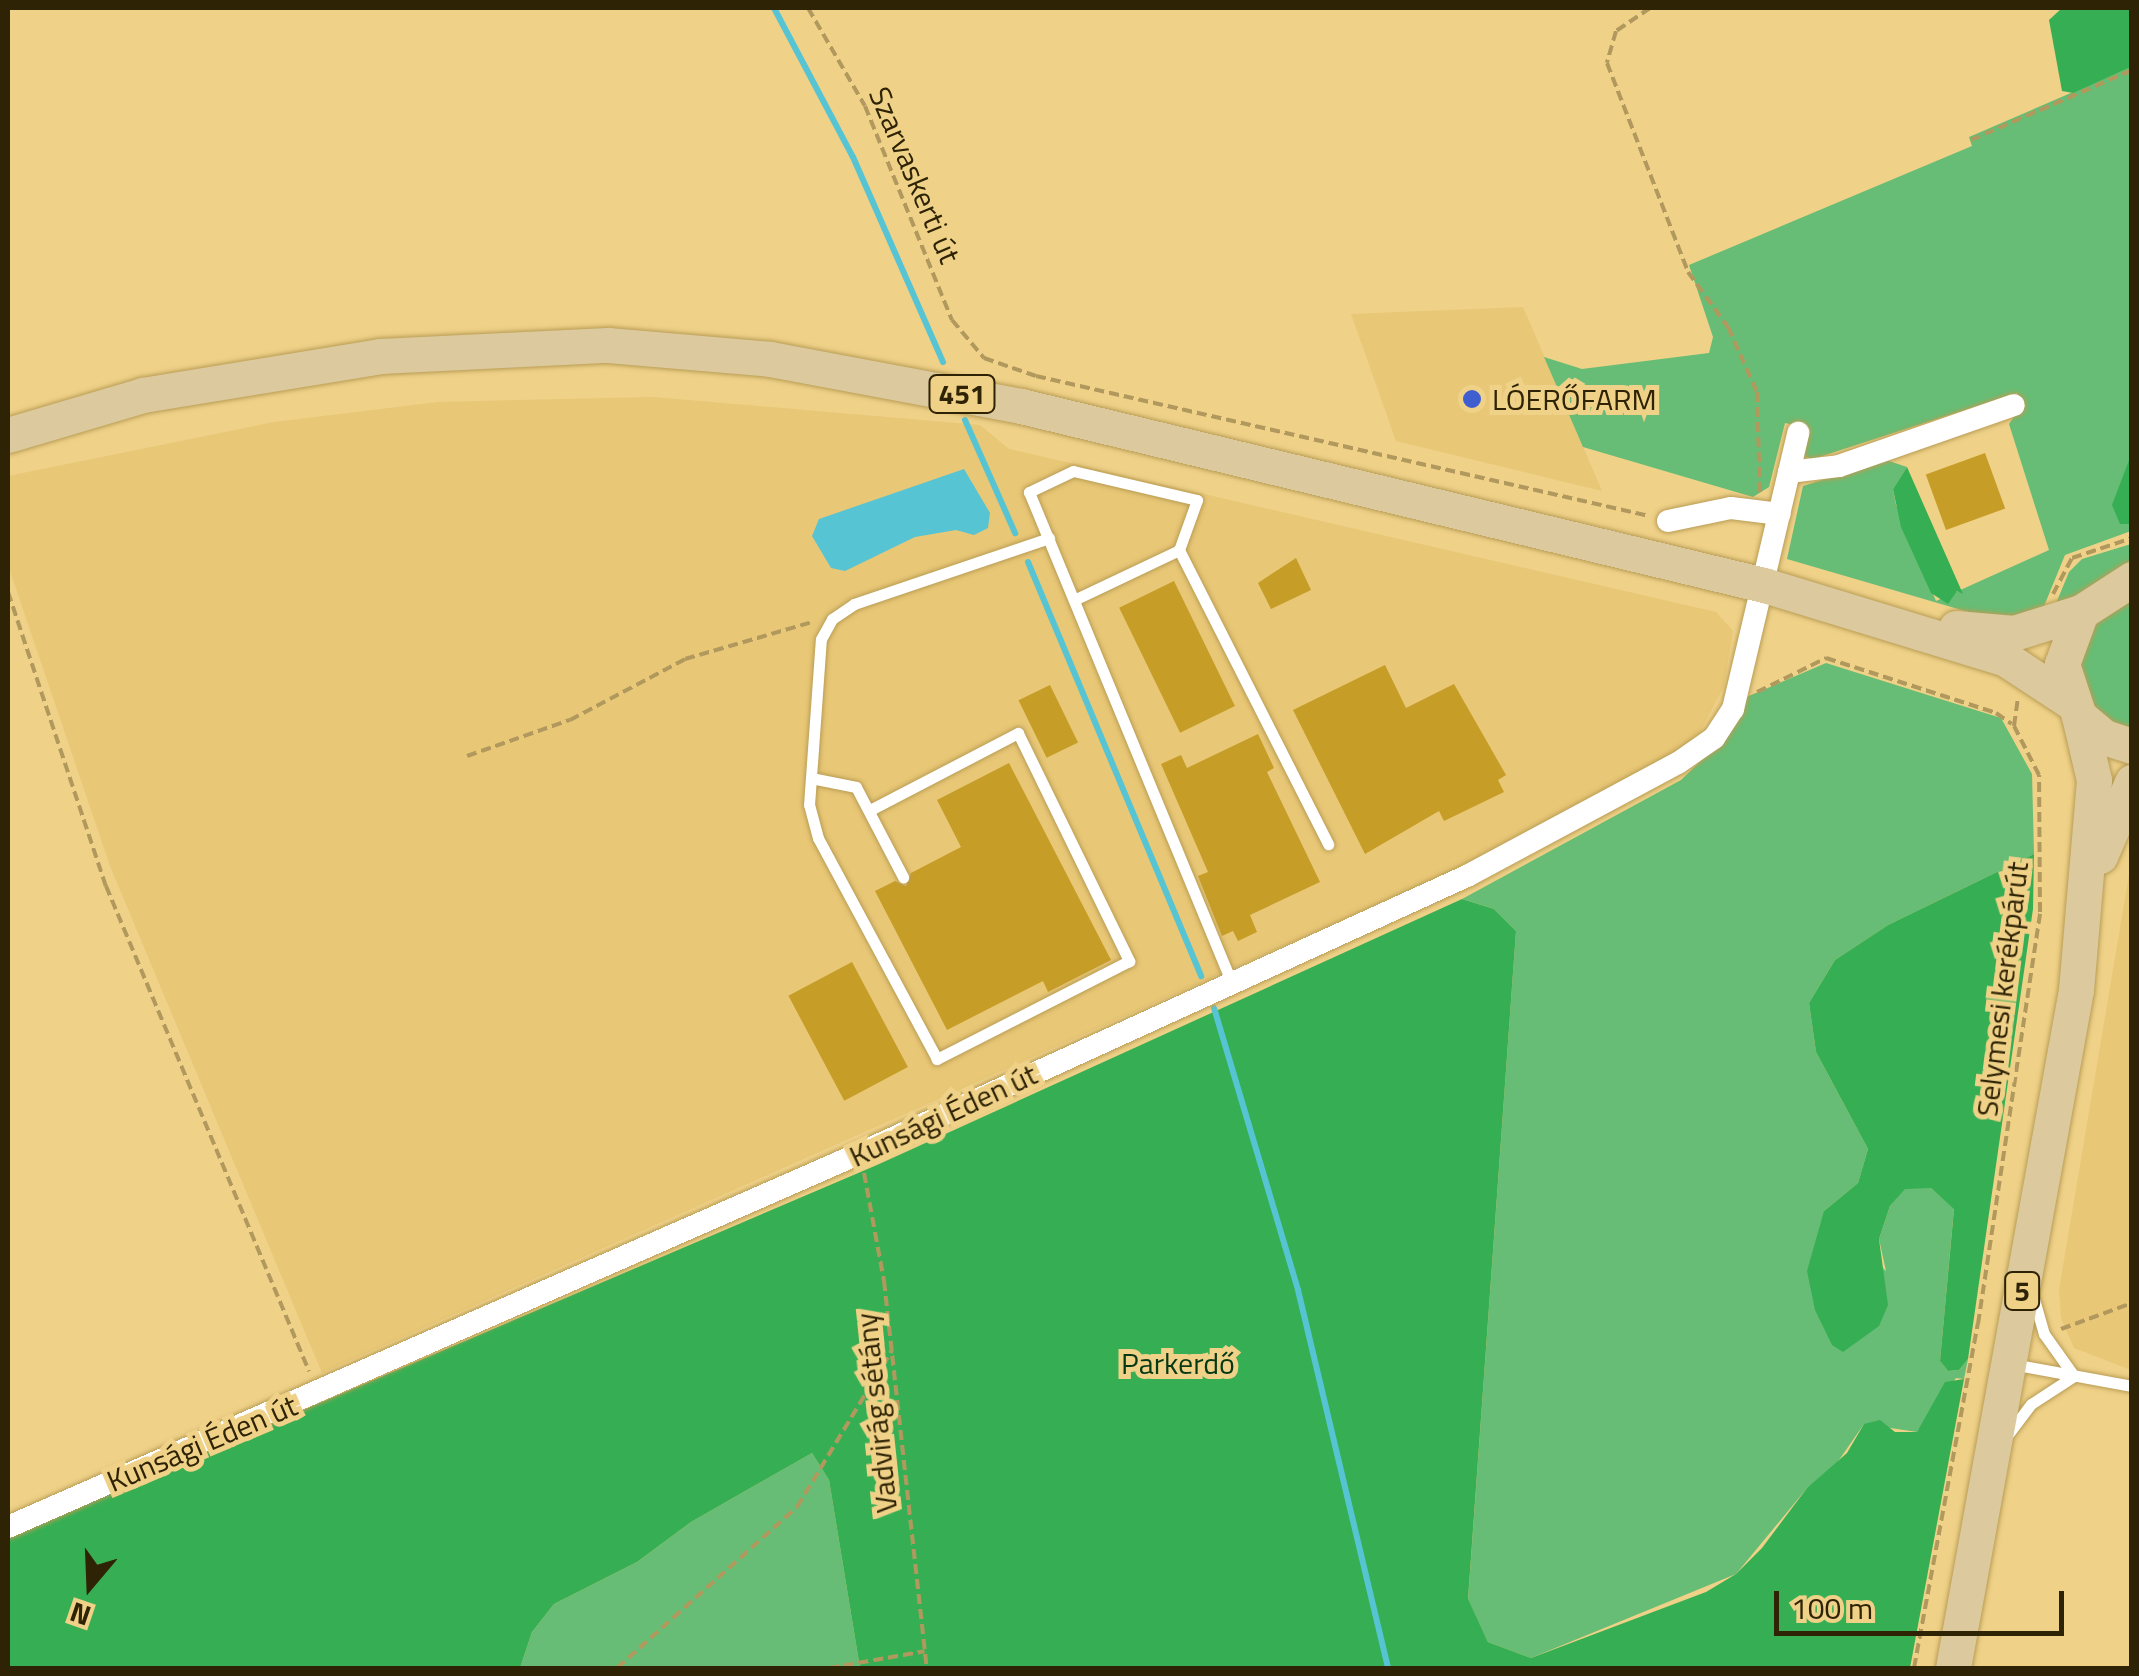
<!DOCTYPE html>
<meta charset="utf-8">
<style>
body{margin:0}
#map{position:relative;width:2139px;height:1676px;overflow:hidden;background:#efd188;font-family:"Titillium Web",sans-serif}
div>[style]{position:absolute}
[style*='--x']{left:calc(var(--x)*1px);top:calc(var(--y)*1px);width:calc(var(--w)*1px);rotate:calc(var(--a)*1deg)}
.built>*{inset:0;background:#e8c776}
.green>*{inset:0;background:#67bd75}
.forest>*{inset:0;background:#36af54}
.water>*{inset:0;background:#57c4d3}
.stream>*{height:6px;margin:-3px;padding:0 3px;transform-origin:3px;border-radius:3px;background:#57c4d3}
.building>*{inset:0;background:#c69d27;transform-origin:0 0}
.path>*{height:4px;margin-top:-2px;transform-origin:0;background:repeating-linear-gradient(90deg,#b1995e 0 10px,transparent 0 15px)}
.roads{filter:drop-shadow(0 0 2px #b99d55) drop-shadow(0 0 2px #b99d55)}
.service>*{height:11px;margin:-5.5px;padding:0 5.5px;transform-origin:5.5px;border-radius:5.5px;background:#fff}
.minor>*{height:22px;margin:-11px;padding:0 11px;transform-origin:11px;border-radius:11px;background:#fff}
.primary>*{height:35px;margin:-17.5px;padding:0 17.5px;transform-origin:17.5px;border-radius:17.5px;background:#dcca9e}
.dots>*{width:28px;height:28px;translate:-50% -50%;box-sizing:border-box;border:5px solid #efd188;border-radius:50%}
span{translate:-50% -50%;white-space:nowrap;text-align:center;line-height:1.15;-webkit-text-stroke:10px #efd188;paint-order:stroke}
.shield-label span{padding:2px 8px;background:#efd188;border:2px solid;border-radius:8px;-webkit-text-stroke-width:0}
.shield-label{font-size:28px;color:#2e2304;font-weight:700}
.street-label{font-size:30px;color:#2e2304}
.poi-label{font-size:30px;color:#2e2304}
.left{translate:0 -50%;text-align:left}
.park-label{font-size:30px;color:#073814}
.frame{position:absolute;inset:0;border:10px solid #2e2304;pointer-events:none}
.north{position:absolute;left:40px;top:1536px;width:100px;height:100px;-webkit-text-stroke:8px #efd188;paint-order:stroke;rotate:199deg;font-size:28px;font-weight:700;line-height:40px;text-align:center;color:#2e2304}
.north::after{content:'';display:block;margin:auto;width:35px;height:45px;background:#2e2304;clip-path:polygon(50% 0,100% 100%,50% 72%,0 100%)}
.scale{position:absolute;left:1774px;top:1591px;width:290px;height:45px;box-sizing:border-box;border:5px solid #2e2304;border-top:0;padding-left:12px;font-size:30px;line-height:35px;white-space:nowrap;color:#2e2304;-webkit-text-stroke:8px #efd188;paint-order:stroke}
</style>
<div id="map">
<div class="built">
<div style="clip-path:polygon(1523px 307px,1602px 491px,1396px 441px,1351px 314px)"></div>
<div style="clip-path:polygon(653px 397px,980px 425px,1009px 449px,1716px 612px,1733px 631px,1724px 686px,1698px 736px,1616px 789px,1463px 866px,322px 1373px,110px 866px,8px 565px,8px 476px,274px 422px,438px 402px)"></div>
<div style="clip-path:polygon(2131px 863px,2131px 1370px,2074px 1348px,2061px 1318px,2059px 1290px)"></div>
</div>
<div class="green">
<div style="clip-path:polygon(2131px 67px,2132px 455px,2120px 524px,2131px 524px,2131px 531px,2065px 555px,2040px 616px,1989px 618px,1787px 559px,1803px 486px,1886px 460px,1907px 467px,1893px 489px,1896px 505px,1936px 601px,2049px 550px,2009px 424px,2023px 403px,2017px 393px,1813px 459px,1803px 456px,1808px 428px,1785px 423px,1769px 487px,1753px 497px,1583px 447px,1544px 357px,1582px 369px,1709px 353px,1713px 337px,1689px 265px,1972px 146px,1969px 137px)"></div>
<div style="clip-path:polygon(2131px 544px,2131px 560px,2050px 618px,2069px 572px,2082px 559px)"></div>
<div style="clip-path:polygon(2131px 586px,2131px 744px,2073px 701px,2088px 608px)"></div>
<div style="clip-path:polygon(1826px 663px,2001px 718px,2032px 774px,2034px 854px,1888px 925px,1835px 960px,1809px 1003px,1816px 1052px,1868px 1149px,1858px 1183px,1824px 1211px,1886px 1271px,1879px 1239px,1890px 1206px,1905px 1188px,1931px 1188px,1954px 1208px,1940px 1361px,1948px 1371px,1959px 1370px,1968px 1359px,1964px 1379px,1956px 1378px,1917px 1432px,1864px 1424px,1830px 1473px,1807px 1488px,1736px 1574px,1531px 1658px,1488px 1642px,1468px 1600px,1516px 931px,1494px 909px,1462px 899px,1681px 780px,1710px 752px,1744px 698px)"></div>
<div style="clip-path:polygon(812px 1453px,829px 1480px,860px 1668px,520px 1668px,532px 1632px,554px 1604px,637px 1562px,691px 1522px)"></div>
</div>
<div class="forest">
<div style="clip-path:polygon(2062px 8px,2131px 8px,2131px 67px,2073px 93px,2062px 91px,2049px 20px)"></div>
<div style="clip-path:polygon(2131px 455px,2131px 524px,2120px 524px,2112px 505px)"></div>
<div style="clip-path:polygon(1907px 467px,1963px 594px,1957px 591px,1948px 604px,1931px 593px,1901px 527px,1893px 489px)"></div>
<div style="clip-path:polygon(2034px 854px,2033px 909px,1968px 1359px,1959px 1370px,1948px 1371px,1940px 1361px,1954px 1209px,1931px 1188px,1905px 1189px,1890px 1206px,1879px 1239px,1888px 1305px,1879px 1326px,1843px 1352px,1832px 1345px,1815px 1310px,1807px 1271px,1824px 1211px,1858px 1183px,1868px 1149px,1816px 1052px,1809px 1003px,1835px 960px,1888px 925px)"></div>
<div style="clip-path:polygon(1462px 899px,1494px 909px,1516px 931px,1468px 1599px,1488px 1642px,1531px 1658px,1706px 1592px,1736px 1574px,1762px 1548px,1807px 1488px,1847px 1453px,1864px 1424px,1880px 1420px,1895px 1432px,1917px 1432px,1945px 1382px,1964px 1379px,1910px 1668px,860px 1668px,829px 1480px,812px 1453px,691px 1522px,637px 1562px,554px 1604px,532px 1632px,520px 1668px,8px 1668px,8px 1536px,877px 1165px)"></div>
</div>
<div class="water">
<div style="clip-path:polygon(964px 469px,990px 513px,988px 528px,974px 535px,956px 530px,915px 537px,845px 571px,831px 568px,812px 536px,819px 519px)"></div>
</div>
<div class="stream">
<div style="--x:774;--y:8;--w:169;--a:62.1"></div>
<div style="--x:853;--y:157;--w:224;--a:66.3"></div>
<div style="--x:965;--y:420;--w:124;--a:66.1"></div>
<div style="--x:1028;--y:562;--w:449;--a:67.3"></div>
<div style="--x:1214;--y:1008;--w:294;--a:73.4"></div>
<div style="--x:1298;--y:1290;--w:389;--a:76.6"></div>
</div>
<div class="building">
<div style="left:1985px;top:453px;width:59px;height:63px;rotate:70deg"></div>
<div style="clip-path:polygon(1296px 558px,1311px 590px,1271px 609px,1258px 583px)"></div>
<div style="left:1174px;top:581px;width:139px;height:61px;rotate:64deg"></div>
<div style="clip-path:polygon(1385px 665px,1406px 708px,1454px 684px,1506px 775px,1498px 780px,1504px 792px,1444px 821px,1439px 811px,1365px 854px,1293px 710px)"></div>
<div style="left:1050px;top:685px;width:64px;height:35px;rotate:64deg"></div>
<div style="clip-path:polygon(1258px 734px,1274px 768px,1267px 772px,1320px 882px,1250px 915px,1257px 932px,1238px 941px,1233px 931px,1222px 936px,1198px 876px,1208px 872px,1161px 764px,1181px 755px,1187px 768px)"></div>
<div style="clip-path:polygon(1009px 763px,1111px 960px,1048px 992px,1043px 981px,947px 1030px,875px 891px,895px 881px,906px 886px,911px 873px,961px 847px,937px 800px)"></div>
<div style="left:852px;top:962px;width:119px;height:72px;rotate:62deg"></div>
</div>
<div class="path">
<div style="--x:808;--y:8;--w:113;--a:59.8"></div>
<div style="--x:865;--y:106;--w:231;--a:67.9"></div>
<div style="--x:952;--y:320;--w:50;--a:49.9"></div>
<div style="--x:984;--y:358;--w:55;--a:19.1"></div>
<div style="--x:1036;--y:376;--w:629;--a:12.86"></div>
<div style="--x:1650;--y:8;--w:41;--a:145.9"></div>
<div style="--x:1616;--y:31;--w:33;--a:106"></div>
<div style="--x:1607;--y:63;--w:224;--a:68.8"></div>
<div style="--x:1688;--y:272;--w:68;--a:54"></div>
<div style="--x:1728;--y:327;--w:71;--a:66"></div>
<div style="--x:1757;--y:392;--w:100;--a:88.3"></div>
<div style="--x:1971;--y:140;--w:176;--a:-23.5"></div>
<div style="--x:8;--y:592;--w:310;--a:71.6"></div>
<div style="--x:106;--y:886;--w:526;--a:67.29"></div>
<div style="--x:2053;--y:594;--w:41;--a:-62.2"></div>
<div style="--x:2072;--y:558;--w:63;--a:-18.4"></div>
<div style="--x:1757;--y:692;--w:77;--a:-26.2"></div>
<div style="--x:1826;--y:658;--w:179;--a:17.9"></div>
<div style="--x:1996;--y:713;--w:19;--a:35"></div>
<div style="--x:467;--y:756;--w:109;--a:-19.3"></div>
<div style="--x:570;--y:720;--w:130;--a:-27.9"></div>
<div style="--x:685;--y:659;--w:132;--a:-16.2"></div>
<div style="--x:864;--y:1173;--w:110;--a:79.5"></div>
<div style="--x:884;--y:1281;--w:389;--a:83.7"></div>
<div style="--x:2061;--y:1329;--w:76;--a:-20.1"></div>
<div style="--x:617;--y:1668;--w:241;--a:-41.8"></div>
<div style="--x:797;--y:1507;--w:184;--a:-58.8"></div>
<div style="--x:829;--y:1668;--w:97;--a:-10"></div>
<div style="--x:1914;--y:1668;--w:350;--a:-79.5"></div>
<div style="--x:1978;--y:1324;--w:417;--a:-81.4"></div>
<div style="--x:2040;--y:912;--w:137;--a:-90.4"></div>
<div style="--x:2039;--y:775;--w:55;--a:-117"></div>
<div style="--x:2014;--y:726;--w:28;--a:-82"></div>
</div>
<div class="roads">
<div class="service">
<div style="--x:1179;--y:550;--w:330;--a:63.1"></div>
<div style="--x:1076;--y:599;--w:114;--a:-25.4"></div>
<div style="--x:1179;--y:550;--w:53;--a:-70.2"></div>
<div style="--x:1197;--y:500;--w:127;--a:-166.8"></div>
<div style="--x:1073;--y:471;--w:49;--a:154.5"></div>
<div style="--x:1029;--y:492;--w:529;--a:67.56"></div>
<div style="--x:811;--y:778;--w:46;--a:11.3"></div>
<div style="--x:856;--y:787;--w:102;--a:62.4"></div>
<div style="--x:870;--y:810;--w:167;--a:-27.5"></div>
<div style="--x:1018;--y:733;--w:254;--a:64"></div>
<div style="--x:1129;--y:961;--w:216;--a:153"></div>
<div style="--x:937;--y:1059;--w:251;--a:-118.3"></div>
<div style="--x:818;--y:838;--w:34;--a:-105"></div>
<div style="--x:809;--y:805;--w:166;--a:-85.9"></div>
<div style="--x:821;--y:639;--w:23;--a:-61"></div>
<div style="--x:832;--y:619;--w:27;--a:-34"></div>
<div style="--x:854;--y:604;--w:206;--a:-18.7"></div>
<div style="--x:2012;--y:1364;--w:122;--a:10.4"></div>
<div style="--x:2006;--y:1437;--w:41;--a:-52.9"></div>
<div style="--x:2031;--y:1404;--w:51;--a:-33.1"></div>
<div style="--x:2074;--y:1376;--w:52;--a:-125.5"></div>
<div style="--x:2044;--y:1334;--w:37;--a:-106"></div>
</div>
<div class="minor">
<div style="--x:1789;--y:472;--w:50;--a:-6.8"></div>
<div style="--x:1839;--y:466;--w:185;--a:-19.2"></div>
<div style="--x:1668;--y:521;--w:64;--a:-11.7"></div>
<div style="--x:1731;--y:508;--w:49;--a:7"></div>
<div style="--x:8;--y:1527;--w:928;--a:-23.69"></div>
<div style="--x:858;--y:1154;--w:669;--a:-24.54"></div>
<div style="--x:1467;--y:876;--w:239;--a:-28.2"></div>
<div style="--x:1678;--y:763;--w:44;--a:-34.8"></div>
<div style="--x:1714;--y:738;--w:35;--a:-57"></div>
<div style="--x:1733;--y:709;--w:284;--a:-76.7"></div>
</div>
<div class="primary">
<div style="--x:8;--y:435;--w:141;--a:-16.5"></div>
<div style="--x:143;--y:395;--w:240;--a:-9.3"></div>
<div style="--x:380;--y:356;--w:228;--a:-2.8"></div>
<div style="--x:608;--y:345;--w:163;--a:4.9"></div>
<div style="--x:770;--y:359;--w:255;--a:10.6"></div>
<div style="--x:1021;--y:406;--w:764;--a:13.55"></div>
<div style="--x:1764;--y:585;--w:253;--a:17"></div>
<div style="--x:2006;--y:659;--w:77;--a:33.3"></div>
<div style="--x:2132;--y:579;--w:61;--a:147.1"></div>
<div style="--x:2081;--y:612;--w:55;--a:110.1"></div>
<div style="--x:2062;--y:664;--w:55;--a:71.9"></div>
<div style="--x:2079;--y:716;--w:33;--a:40"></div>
<div style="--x:2104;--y:737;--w:29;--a:18"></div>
<div style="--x:1956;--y:628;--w:58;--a:4.9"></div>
<div style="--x:2014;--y:633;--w:70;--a:-17.4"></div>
<div style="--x:2100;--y:856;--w:81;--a:-66.6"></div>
<div style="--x:1953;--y:1668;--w:689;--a:-79.72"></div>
<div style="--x:2076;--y:990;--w:211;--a:-85.1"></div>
<div style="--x:2094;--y:780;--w:66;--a:-103.2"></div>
</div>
</div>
<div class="dots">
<div style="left:1472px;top:399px;background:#3f5fd1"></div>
</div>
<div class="shield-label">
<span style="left:962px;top:394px">451</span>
<span style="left:2022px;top:1291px">5</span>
</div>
<div class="street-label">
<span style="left:915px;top:175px;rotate:67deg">Szarvaskerti út</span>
<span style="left:2002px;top:989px;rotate:-83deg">Selymesi kerékpárút</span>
<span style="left:943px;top:1115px;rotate:-25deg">Kunsági Éden út</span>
<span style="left:876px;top:1413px;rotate:-96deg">Vadvirág sétány</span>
<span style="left:202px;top:1443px;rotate:-23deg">Kunsági Éden út</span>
</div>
<div class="poi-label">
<span class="left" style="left:1492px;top:399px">LÓERŐFARM</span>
</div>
<div class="park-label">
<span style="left:1178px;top:1363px">Parkerdő</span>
</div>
<div class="frame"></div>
<div class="north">N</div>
<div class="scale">100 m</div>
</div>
